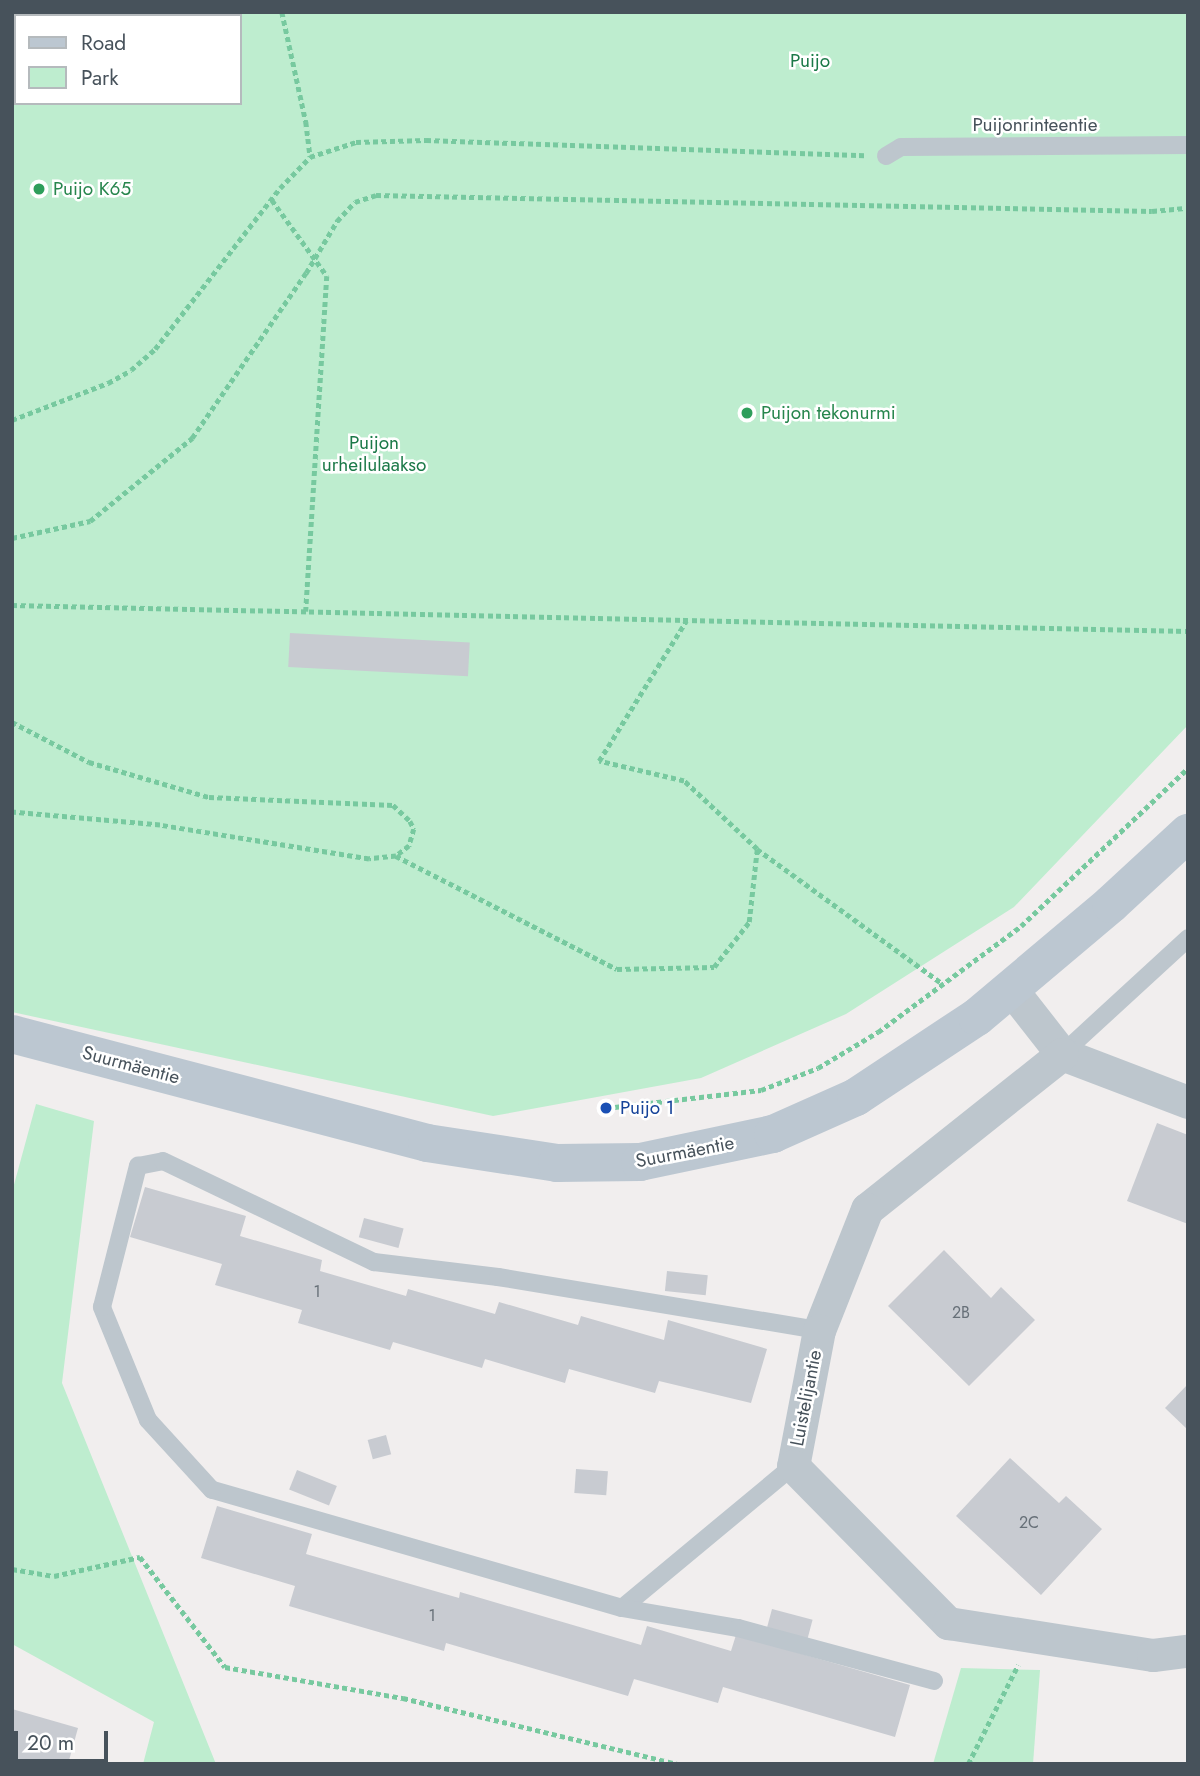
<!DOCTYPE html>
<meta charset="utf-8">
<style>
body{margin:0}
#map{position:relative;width:1200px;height:1776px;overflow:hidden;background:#f1eeee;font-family:Jost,sans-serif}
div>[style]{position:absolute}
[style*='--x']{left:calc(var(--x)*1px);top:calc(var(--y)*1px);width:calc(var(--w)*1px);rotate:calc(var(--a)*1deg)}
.green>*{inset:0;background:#beedcf}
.building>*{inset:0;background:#c8cbd1;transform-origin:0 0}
.path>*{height:4.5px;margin-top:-2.25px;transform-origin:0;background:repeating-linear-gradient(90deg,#77c99f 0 5px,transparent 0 8.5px)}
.lane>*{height:18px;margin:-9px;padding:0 9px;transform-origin:9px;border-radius:9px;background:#bdc6cd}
.street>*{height:33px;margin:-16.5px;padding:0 16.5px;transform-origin:16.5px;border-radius:16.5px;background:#bdc6cd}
.secondary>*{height:38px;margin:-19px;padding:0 19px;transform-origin:19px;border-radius:19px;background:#bcc7d1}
.dots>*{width:19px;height:19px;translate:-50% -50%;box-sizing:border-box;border:4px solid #fff;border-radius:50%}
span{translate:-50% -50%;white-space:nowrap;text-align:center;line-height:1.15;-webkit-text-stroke:5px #fff;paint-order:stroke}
.number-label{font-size:16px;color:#677078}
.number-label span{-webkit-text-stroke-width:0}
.park-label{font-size:19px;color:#1b7948}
.street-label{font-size:19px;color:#47525b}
.leisure-label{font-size:19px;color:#27864d}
.left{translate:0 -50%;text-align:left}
.transit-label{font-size:19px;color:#164399}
.frame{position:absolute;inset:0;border:14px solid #47525b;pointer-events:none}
.legend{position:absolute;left:14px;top:14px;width:228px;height:91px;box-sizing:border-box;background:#fff;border:2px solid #b5babd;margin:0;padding:9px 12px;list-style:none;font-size:21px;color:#47525b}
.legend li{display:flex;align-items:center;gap:14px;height:35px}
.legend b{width:35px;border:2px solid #b5babd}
.scale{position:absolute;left:14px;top:1731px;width:94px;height:32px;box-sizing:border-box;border:4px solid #47525b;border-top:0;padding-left:9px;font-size:21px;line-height:24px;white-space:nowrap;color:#47525b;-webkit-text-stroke:5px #fff;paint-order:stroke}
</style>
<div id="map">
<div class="green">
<div style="clip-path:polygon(evenodd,12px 12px,1188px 12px,1188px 725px,1014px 907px,846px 1014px,701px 1078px,493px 1116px,12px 1012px,12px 12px,16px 16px,240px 16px,240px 103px,16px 103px,16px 16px)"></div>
<div style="clip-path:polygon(36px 1104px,94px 1121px,62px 1383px,216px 1764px,143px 1764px,154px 1722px,12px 1644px,12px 1192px)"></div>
<div style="clip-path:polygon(961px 1668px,1040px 1670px,1033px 1764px,933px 1764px)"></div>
</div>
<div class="building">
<div style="left:290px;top:633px;width:180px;height:34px;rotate:3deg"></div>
<div style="clip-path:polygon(1157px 1123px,1188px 1135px,1188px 1224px,1127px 1201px)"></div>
<div style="clip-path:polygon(145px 1187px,246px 1216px,240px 1236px,322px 1260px,320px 1271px,406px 1296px,408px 1289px,495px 1314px,499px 1302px,578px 1325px,581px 1316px,664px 1340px,668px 1320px,767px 1349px,751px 1403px,659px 1381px,655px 1393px,569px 1369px,565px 1383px,485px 1359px,482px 1368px,393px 1342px,390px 1350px,298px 1323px,302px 1310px,215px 1285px,222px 1264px,130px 1237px)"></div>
<div style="left:364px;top:1218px;width:41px;height:20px;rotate:15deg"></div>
<div style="clip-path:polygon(944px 1250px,991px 1298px,1001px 1287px,1035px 1320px,969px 1386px,888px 1306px)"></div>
<div style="left:667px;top:1271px;width:41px;height:20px;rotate:6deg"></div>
<div style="clip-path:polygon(1188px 1384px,1188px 1430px,1165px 1408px)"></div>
<div style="left:386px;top:1435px;width:20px;height:19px;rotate:75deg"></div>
<div style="clip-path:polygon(1010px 1458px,1059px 1503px,1066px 1496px,1102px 1529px,1041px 1595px,956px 1516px)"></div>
<div style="left:576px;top:1469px;width:32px;height:24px;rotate:4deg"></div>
<div style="left:297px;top:1470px;width:43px;height:21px;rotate:22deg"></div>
<div style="clip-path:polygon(217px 1506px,312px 1534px,306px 1554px,459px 1598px,460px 1592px,641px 1645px,647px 1626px,731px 1651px,736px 1635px,910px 1685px,895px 1737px,723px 1687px,718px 1703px,634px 1679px,628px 1696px,446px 1643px,444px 1651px,289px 1606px,295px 1586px,201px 1558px)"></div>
<div style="left:772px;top:1609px;width:42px;height:21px;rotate:15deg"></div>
<div style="clip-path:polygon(12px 1709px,78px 1728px,68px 1764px,12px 1764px)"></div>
</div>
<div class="path">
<div style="--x:282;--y:12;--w:113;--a:77.7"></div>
<div style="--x:306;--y:122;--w:35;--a:83"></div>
<div style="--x:272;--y:200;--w:94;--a:54.1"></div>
<div style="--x:327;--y:276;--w:336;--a:93.6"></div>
<div style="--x:12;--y:420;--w:103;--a:-21.1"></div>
<div style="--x:108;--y:383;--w:26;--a:-29"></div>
<div style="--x:131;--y:370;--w:32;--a:-41"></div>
<div style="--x:155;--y:349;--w:204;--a:-52.2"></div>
<div style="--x:280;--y:188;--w:43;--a:-45.9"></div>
<div style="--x:310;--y:157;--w:48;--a:-18.1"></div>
<div style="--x:356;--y:142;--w:70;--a:-1.6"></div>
<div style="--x:426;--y:140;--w:439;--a:2"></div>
<div style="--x:12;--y:538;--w:80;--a:-12.3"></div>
<div style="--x:90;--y:521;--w:132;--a:-39.1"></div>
<div style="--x:192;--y:438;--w:201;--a:-55.4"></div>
<div style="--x:306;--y:273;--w:61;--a:-59.2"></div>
<div style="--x:337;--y:221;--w:26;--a:-47"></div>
<div style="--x:355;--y:202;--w:22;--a:-18"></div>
<div style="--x:376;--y:195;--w:776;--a:1.18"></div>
<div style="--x:1152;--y:211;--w:36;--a:-5"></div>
<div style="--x:12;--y:605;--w:1176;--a:1.27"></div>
<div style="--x:12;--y:722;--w:87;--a:27.5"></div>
<div style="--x:89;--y:762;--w:125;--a:16.3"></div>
<div style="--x:209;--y:797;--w:184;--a:2.5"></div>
<div style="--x:393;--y:805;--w:23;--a:43"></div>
<div style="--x:410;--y:821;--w:9;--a:63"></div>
<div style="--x:414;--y:829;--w:18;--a:106"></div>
<div style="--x:409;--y:846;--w:16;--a:142"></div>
<div style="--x:396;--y:856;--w:27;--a:174"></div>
<div style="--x:369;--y:859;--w:212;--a:-170.8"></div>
<div style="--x:160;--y:825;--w:149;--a:-175"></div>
<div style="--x:757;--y:849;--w:230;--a:36"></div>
<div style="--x:396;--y:856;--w:248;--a:27.1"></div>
<div style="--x:617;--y:969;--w:97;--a:-1.2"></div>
<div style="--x:714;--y:967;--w:57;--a:-52.1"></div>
<div style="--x:749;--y:922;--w:73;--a:-83.7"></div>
<div style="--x:757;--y:849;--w:100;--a:-137"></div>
<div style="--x:684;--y:781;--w:87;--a:-166.8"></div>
<div style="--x:599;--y:761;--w:165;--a:-58.1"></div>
<div style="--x:606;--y:1108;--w:156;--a:-6.6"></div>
<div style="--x:761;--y:1090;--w:61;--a:-21.1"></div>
<div style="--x:818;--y:1068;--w:70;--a:-31"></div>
<div style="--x:878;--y:1032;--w:178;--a:-36.5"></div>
<div style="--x:1021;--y:926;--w:230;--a:-43.4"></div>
<div style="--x:12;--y:1569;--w:43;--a:9.5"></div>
<div style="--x:54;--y:1576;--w:88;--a:-12.5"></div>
<div style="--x:140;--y:1557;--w:139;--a:52.3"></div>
<div style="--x:225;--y:1667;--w:181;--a:9.9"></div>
<div style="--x:403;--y:1698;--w:283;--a:13.5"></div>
<div style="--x:968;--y:1764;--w:111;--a:-63.2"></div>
</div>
<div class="lane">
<div style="--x:886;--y:156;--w:17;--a:-31"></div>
<div style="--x:901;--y:147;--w:287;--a:-0.4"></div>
<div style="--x:1062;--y:1054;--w:171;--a:-42.6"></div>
<div style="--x:793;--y:1466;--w:222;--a:140.3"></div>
<div style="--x:622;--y:1608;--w:427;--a:-163.9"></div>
<div style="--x:212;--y:1490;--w:95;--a:-132.4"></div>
<div style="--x:148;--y:1420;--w:122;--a:-112.2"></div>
<div style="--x:102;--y:1307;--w:146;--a:-75.7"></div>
<div style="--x:138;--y:1166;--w:25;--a:-11"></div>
<div style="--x:163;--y:1161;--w:234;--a:25.6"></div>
<div style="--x:374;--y:1262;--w:125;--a:6.9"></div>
<div style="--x:498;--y:1277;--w:325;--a:9.4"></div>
<div style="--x:622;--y:1608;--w:118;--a:9.8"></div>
<div style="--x:738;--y:1628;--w:203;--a:15.1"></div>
</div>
<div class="street">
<div style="--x:1011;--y:989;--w:83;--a:51.9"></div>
<div style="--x:1062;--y:1054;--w:135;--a:20.9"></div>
<div style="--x:1062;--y:1054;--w:249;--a:141.5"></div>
<div style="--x:867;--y:1209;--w:130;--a:111.6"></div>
<div style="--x:819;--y:1330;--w:138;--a:100.8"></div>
<div style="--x:793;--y:1466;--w:221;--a:45.4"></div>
<div style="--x:948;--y:1623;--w:207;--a:8.9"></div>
<div style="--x:1153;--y:1655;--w:35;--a:-7"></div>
</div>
<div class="secondary">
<div style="--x:12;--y:1034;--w:429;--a:14.7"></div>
<div style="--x:427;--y:1143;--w:132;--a:8.7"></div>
<div style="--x:557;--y:1163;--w:83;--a:-0.7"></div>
<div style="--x:640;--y:1162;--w:136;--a:-11.9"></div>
<div style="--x:773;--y:1134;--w:91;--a:-24"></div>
<div style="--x:856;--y:1097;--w:145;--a:-33.5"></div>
<div style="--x:977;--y:1017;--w:175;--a:-40.1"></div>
<div style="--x:1111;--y:904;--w:105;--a:-42.7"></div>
</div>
<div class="dots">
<div style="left:39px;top:189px;background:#2e9e5b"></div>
<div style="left:747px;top:413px;background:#2e9e5b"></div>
<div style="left:606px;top:1108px;background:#1a4fb4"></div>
</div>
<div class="number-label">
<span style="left:317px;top:1292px">1</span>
<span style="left:961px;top:1313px">2B</span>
<span style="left:1029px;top:1523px">2C</span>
<span style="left:432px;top:1616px">1</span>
</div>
<div class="park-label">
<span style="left:810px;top:61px">Puijo</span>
<span style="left:374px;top:454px">Puijon<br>urheilulaakso</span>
</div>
<div class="street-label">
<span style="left:1035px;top:125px">Puijonrinteentie</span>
<span style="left:131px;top:1065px;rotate:15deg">Suurmäentie</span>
<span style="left:685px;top:1152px;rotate:-11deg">Suurmäentie</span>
<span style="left:806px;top:1398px;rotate:-79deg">Luistelijantie</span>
</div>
<div class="leisure-label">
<span class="left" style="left:53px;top:189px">Puijo K65</span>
<span class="left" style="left:761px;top:413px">Puijon tekonurmi</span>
</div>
<div class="transit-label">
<span class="left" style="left:620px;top:1108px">Puijo 1</span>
</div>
<div class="frame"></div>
<ul class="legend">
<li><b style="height:9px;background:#bcc7d1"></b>Road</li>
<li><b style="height:19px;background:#beedcf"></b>Park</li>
</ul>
<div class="scale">20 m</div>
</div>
